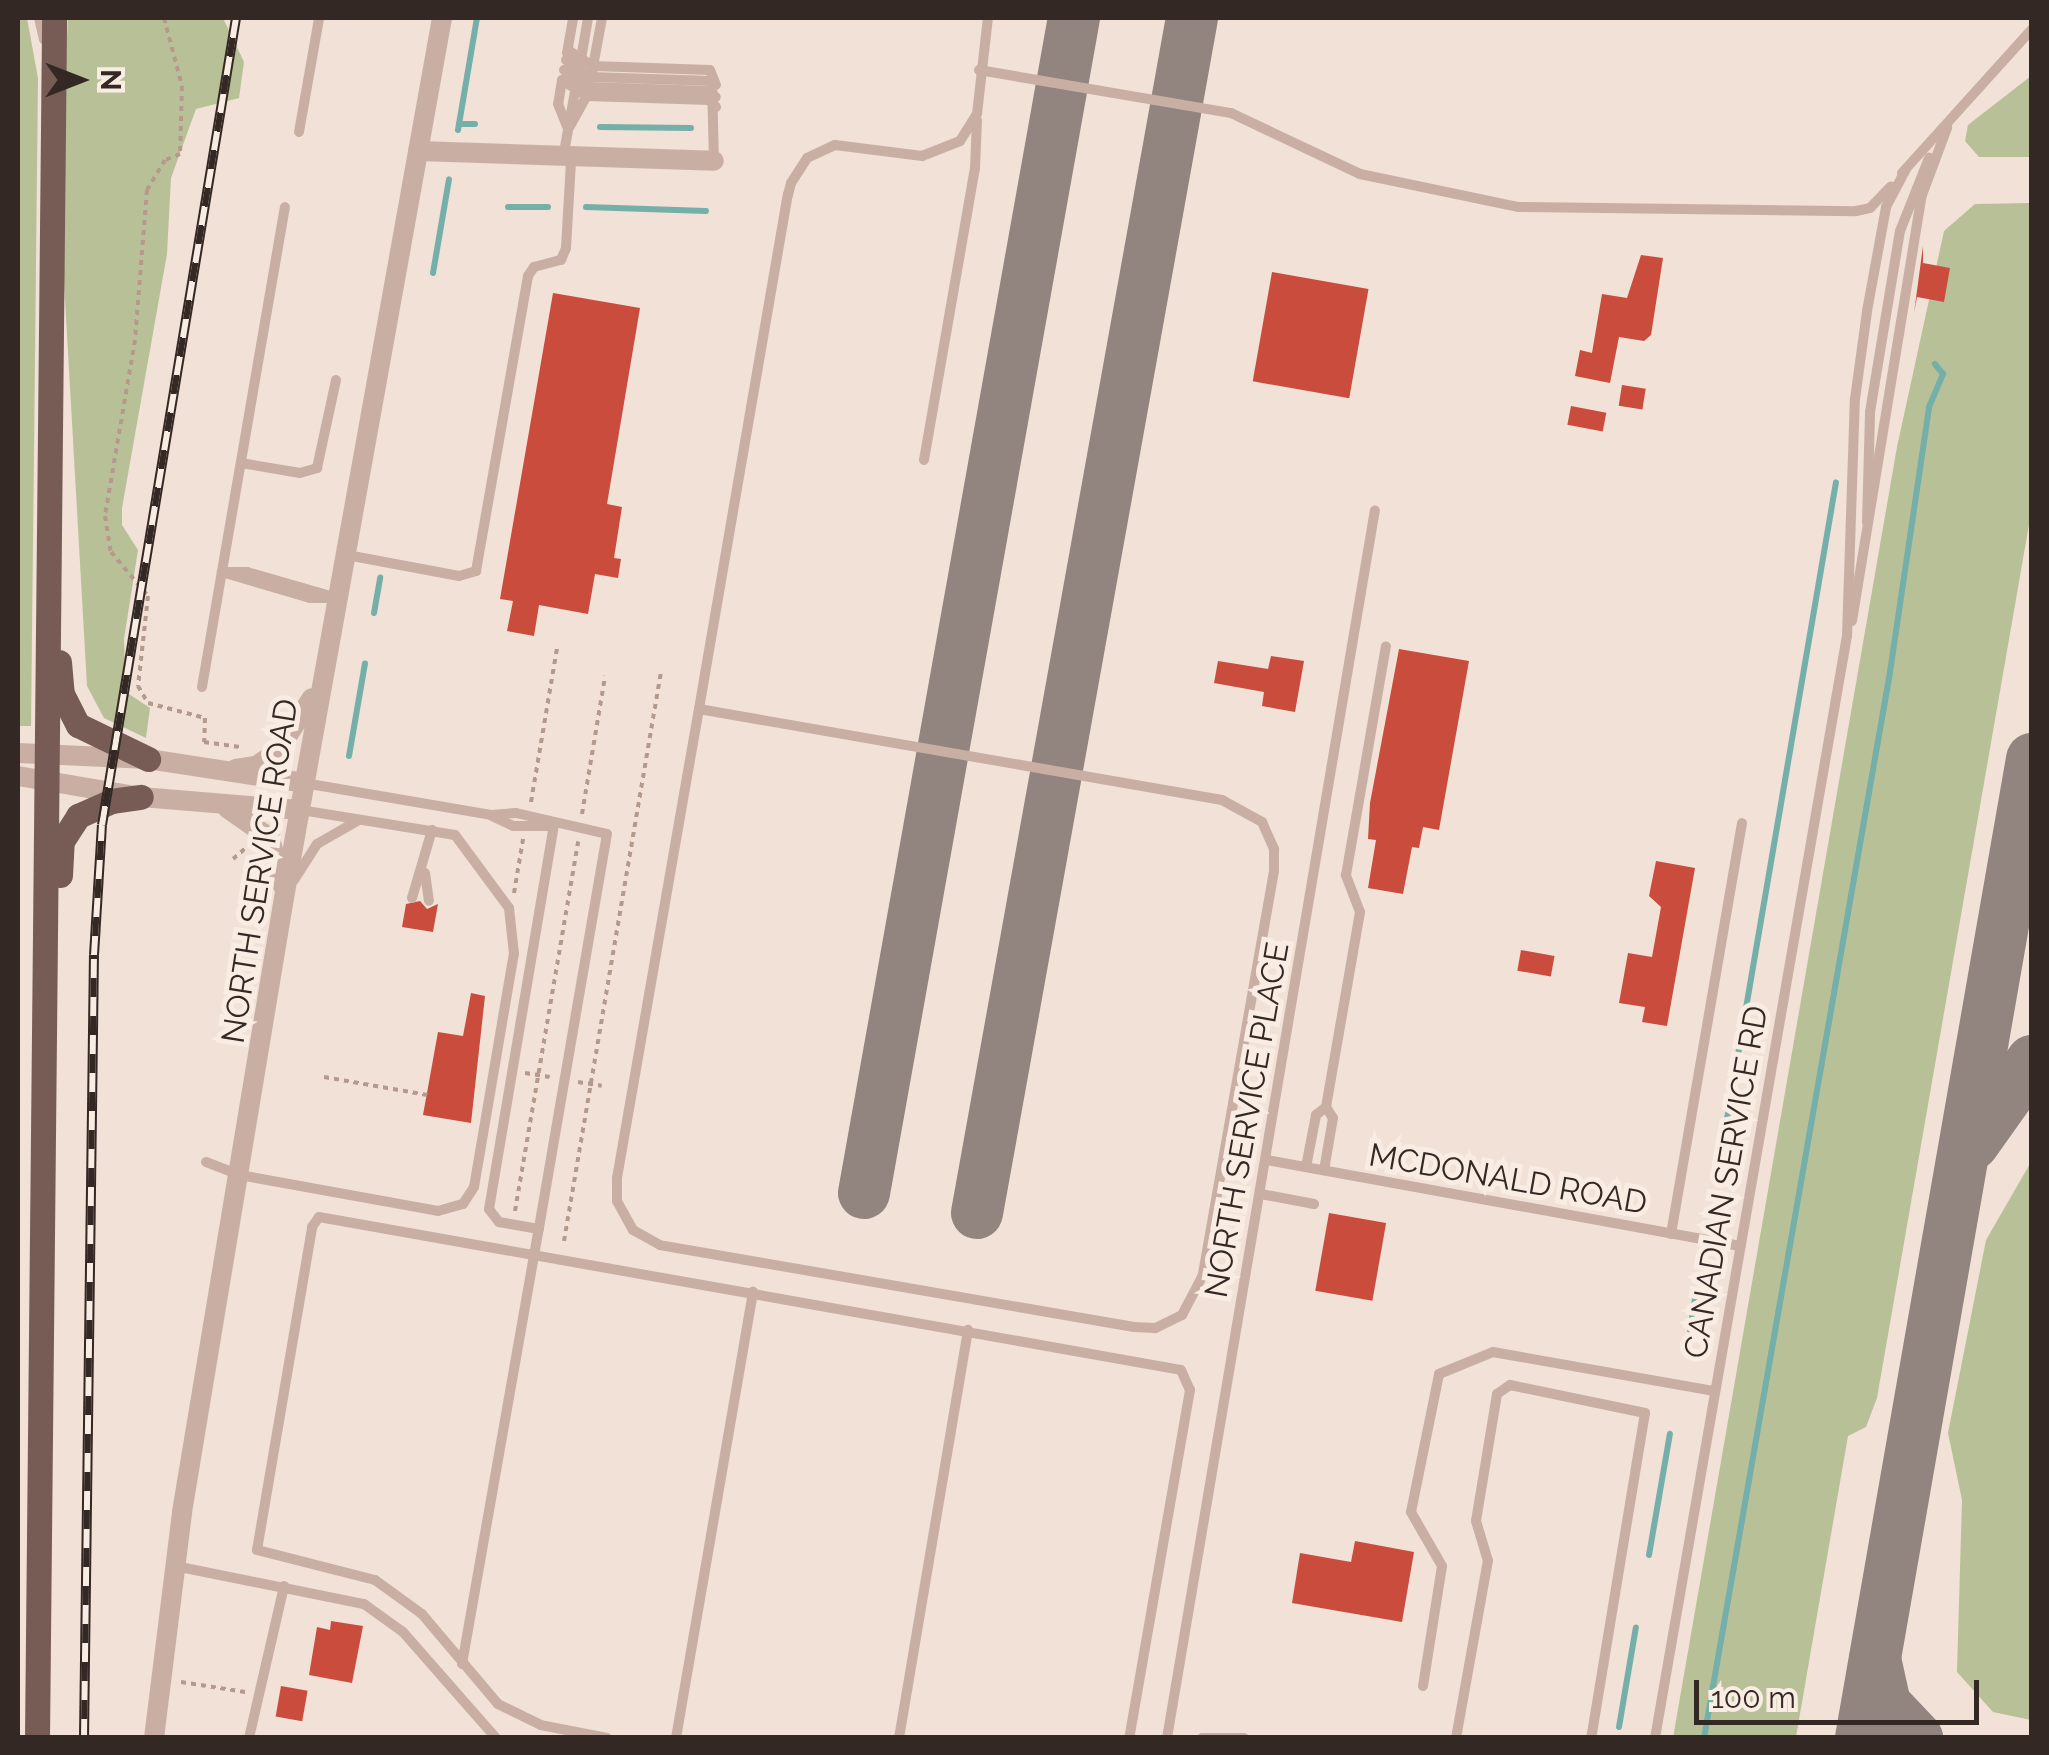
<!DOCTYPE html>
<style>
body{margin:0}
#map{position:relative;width:2049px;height:1755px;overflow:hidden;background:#f1e1d7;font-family:Raleway,sans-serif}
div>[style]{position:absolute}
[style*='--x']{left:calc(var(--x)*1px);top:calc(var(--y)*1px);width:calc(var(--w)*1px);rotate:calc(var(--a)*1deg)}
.green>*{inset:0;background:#b8c097}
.stream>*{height:6px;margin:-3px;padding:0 3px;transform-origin:3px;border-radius:3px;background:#75afa9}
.taxiway>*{height:52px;margin:-26px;padding:0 26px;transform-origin:26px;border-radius:26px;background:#92847e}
.building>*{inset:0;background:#c94c3d;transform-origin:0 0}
.path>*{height:4px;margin-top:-2px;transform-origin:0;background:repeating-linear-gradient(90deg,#b5998d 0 5px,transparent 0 10px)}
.lane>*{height:10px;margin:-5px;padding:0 5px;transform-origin:5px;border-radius:5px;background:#c9afa3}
.street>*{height:20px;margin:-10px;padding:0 10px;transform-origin:10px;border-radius:10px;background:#c9afa3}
.primary>*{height:25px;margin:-12.5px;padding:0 12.5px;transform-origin:12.5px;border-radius:12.5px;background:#765c55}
.rail>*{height:10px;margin-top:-5px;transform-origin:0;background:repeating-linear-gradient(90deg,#f9ece3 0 19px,#342825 0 38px);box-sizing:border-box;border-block:2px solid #342825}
span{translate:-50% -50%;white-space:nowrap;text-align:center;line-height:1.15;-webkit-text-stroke:10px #f9ece3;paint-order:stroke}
.street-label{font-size:32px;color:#342825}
.frame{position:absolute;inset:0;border:20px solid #342825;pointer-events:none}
.north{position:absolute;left:30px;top:30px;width:100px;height:100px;-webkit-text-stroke:8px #f9ece3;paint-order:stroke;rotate:90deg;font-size:28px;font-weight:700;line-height:40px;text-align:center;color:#342825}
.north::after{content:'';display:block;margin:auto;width:35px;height:45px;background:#342825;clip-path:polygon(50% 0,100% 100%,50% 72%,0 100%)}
.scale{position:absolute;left:1694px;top:1680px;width:285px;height:45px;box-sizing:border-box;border:5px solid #342825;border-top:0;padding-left:12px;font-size:30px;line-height:35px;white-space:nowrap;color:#342825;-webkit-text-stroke:8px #f9ece3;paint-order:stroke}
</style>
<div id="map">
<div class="green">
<div style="clip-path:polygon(18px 18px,27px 18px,38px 78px,31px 726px,19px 726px,18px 710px)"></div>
<div style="clip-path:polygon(68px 18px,223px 18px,244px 62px,239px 98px,196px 109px,171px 178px,167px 254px,122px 508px,122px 525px,138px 550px,124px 639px,126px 692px,150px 708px,146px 738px,104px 718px,87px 686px,59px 194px)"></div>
<div style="clip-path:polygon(2031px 76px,2031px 157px,1979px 157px,1965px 141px,1968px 125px)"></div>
<div style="clip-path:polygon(2031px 203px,2031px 513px,1877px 1398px,1866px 1427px,1848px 1436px,1796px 1737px,1673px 1738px,1897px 447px,1944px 231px,1975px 204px)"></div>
<div style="clip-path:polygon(2031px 1162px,2031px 1720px,1993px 1712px,1957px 1672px,1962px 1500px,1948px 1433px,1986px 1240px)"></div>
</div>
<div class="stream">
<div style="--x:459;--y:124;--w:16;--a:0"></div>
<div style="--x:600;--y:127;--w:91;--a:0.6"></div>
<div style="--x:458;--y:130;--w:114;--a:-80.4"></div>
<div style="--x:508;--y:207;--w:40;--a:0"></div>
<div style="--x:586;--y:207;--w:120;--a:1.9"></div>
<div style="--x:433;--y:273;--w:95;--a:-80.3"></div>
<div style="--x:374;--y:613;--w:36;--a:-80"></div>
<div style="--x:349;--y:756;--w:94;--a:-80.2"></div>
<div style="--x:1726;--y:1125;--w:652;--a:-80.29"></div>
<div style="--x:1690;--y:1330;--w:33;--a:-81"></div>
<div style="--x:1649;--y:1555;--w:123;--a:-80.2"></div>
<div style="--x:1619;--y:1727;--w:101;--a:-80.4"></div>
<div style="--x:1704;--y:1738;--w:1082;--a:-80.1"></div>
<div style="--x:1890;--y:672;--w:268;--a:-81.6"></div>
<div style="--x:1929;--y:407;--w:36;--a:-67"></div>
<div style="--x:1943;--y:374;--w:13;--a:-129"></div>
</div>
<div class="taxiway">
<div style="--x:1973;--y:1144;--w:102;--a:-54.6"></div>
<div style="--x:864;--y:1193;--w:1194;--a:-79.87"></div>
<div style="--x:977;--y:1213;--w:1214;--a:-79.8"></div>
<div style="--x:1875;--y:1659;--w:46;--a:77.5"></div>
<div style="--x:1885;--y:1704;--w:47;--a:46.7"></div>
<div style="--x:1861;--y:1738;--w:994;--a:-80.09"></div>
</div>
<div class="building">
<div style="clip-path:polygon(1923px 246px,1923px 263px,1950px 268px,1944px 302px,1917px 297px,1914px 313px)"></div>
<div style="clip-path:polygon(1641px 255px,1663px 258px,1651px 335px,1644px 341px,1619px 337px,1610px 383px,1575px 376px,1580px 350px,1592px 353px,1602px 294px,1627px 298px)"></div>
<div style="left:1272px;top:272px;width:98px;height:111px;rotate:10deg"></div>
<div style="clip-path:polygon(553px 293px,640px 308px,607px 504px,622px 507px,614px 558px,621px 559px,618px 578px,595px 574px,588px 614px,539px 605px,534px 636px,507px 631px,513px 601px,500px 599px)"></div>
<div style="left:1622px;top:385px;width:24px;height:21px;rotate:9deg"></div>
<div style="left:1571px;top:406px;width:36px;height:19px;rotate:11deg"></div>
<div style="clip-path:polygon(1399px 649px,1469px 661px,1439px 830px,1423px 827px,1419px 848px,1412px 847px,1403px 894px,1368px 888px,1376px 840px,1368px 839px,1370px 803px)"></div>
<div style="clip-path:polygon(1271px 656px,1304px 661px,1295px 712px,1262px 706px,1264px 692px,1214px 683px,1218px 661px,1268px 669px)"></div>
<div style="clip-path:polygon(1656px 861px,1695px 868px,1667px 1026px,1642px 1022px,1645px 1007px,1619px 1003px,1628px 953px,1652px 957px,1661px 907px,1649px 896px)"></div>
<div style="clip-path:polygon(420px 901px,427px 909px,438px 904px,433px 932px,402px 927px,406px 904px)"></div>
<div style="left:1521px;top:950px;width:34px;height:21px;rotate:10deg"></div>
<div style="clip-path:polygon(471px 993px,485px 996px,471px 1123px,423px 1115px,438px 1032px,463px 1036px)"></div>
<div style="left:1329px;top:1213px;width:58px;height:79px;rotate:10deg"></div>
<div style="clip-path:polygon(1355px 1541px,1414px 1552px,1402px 1622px,1292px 1603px,1300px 1553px,1351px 1562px)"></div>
<div style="clip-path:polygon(331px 1621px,363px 1626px,352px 1683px,309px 1675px,317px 1627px,330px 1630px)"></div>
<div style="left:281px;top:1686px;width:27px;height:31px;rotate:10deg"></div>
</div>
<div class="path">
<div style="--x:164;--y:18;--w:70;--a:75.2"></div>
<div style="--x:182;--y:86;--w:68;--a:91.7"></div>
<div style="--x:180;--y:154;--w:16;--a:158"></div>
<div style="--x:165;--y:160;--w:35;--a:121"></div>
<div style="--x:147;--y:190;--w:150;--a:94.6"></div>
<div style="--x:135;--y:340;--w:179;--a:99.7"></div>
<div style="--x:105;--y:516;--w:36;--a:81"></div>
<div style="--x:111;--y:552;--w:57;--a:49.9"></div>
<div style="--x:148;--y:596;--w:91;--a:96.3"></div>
<div style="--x:138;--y:686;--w:20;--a:60"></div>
<div style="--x:148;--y:703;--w:59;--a:14.7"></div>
<div style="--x:205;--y:718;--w:24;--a:92"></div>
<div style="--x:204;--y:742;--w:36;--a:8"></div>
<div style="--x:531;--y:802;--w:156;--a:-80.4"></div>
<div style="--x:582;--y:814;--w:140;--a:-80.5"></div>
<div style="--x:233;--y:859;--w:20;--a:-41"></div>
<div style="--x:514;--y:893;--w:55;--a:-80.5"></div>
<div style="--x:525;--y:1073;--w:25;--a:9"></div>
<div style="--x:324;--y:1077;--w:105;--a:9.9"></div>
<div style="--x:578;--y:1082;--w:24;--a:9"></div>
<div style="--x:515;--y:1211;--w:375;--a:-80.3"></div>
<div style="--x:564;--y:1241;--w:577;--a:-80.33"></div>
<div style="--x:181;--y:1682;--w:65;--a:8.9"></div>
</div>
<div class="lane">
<div style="--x:39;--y:18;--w:22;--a:77"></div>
<div style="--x:568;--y:50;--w:30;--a:33"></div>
<div style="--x:593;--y:66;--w:117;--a:2"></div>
<div style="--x:710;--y:70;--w:16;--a:68"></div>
<div style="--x:567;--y:53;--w:36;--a:-80"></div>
<div style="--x:566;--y:60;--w:30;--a:34"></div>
<div style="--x:591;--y:77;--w:121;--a:1.9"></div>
<div style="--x:712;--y:81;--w:80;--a:88.6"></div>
<div style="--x:580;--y:65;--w:48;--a:-80.3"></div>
<div style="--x:564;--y:70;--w:30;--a:34"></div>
<div style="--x:589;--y:87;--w:120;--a:1.9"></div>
<div style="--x:709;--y:91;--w:9;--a:41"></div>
<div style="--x:979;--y:70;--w:256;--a:9.7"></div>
<div style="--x:1231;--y:113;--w:143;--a:25.3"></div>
<div style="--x:1360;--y:174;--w:161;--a:11.8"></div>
<div style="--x:1518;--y:207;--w:338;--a:0.7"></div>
<div style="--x:1856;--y:211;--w:14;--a:-12"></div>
<div style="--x:1870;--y:208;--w:30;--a:-46"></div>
<div style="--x:592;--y:72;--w:55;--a:-79.5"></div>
<div style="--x:562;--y:80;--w:30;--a:33"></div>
<div style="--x:587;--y:96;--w:122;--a:1.9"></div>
<div style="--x:709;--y:100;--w:10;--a:45"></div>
<div style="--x:562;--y:80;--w:24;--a:99"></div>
<div style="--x:558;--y:104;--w:24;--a:68"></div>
<div style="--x:570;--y:126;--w:38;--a:-61"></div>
<div style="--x:299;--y:132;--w:116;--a:-80"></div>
<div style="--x:563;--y:158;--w:73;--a:-79.8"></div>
<div style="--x:1902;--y:173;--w:194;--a:-47.9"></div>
<div style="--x:924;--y:460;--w:295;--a:-80.1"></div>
<div style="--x:975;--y:169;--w:49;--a:-87.7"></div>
<div style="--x:241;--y:463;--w:60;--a:9.6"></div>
<div style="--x:300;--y:473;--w:18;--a:-16"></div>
<div style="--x:317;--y:468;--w:90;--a:-77.8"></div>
<div style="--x:1867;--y:522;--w:110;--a:-88.4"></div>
<div style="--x:1870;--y:412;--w:183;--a:-80.6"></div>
<div style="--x:1900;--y:231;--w:79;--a:-68.3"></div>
<div style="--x:347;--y:555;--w:114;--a:10.6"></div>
<div style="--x:459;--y:576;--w:18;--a:-16"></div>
<div style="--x:476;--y:571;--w:300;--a:-80"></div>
<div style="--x:528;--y:276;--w:11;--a:-56"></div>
<div style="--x:534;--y:267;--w:28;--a:-15"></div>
<div style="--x:561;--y:260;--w:13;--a:-67"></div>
<div style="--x:566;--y:248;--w:88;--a:-86.7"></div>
<div style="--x:222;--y:572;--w:25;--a:0"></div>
<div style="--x:247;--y:572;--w:94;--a:16.1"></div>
<div style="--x:337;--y:598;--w:27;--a:180"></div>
<div style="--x:310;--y:598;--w:92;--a:-163.5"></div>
<div style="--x:1852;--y:621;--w:432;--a:-80.7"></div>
<div style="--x:1922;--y:195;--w:72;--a:-69.5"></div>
<div style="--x:202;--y:687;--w:487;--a:-80.2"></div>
<div style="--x:699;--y:709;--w:531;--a:9.87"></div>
<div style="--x:1222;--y:800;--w:46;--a:28.8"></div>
<div style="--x:1262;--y:822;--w:30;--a:66"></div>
<div style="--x:1274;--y:849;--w:22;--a:90"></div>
<div style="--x:1274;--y:871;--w:410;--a:100"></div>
<div style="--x:1203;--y:1275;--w:45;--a:117.7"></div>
<div style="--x:1182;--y:1315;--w:30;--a:154"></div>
<div style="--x:1155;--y:1328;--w:21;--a:-177"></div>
<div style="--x:1134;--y:1327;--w:481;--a:-170.2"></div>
<div style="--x:660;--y:1245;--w:31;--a:-151"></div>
<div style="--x:633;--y:1230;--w:33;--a:-119"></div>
<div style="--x:617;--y:1201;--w:23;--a:-90"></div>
<div style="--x:617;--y:1178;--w:407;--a:-80.1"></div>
<div style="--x:687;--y:777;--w:69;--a:-80"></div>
<div style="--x:699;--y:709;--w:71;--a:-80.3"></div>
<div style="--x:711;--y:639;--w:451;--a:-80.2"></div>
<div style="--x:788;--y:195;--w:12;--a:-76"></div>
<div style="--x:791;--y:183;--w:30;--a:-57"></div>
<div style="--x:807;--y:158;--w:31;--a:-25"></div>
<div style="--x:835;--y:145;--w:88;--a:7.2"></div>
<div style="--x:922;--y:156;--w:41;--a:-21.5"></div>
<div style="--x:960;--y:141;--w:32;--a:-58"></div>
<div style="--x:977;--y:114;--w:97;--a:-83.5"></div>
<div style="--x:304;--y:783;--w:191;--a:9.7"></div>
<div style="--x:492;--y:815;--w:24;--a:-5"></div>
<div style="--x:516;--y:813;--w:93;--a:13"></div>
<div style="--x:607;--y:834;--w:401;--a:99.8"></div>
<div style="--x:539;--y:1229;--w:41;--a:-170.1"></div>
<div style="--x:499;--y:1222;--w:16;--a:-128"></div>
<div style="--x:489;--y:1209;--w:389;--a:-80.4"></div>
<div style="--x:492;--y:816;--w:23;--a:25"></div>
<div style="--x:513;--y:826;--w:40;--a:0"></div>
<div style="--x:425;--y:873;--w:28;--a:82"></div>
<div style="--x:294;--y:880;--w:43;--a:-57.4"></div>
<div style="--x:317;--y:844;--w:48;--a:-29.7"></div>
<div style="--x:412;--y:898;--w:71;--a:-73.6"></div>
<div style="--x:1326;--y:1107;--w:198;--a:-80.1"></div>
<div style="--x:1360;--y:912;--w:40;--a:-111"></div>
<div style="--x:1346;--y:875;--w:232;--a:-80.1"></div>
<div style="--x:1267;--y:1160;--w:481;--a:10.3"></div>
<div style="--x:206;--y:1162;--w:36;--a:21"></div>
<div style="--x:240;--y:1175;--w:201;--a:10.3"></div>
<div style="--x:438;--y:1211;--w:26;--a:-16"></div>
<div style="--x:463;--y:1204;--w:20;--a:-57"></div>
<div style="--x:474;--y:1187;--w:236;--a:-80.3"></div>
<div style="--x:514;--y:954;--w:46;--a:-96.2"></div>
<div style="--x:509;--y:908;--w:91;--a:-126.5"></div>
<div style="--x:455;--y:835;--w:157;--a:-170.8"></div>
<div style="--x:1306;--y:1167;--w:53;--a:-79.1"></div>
<div style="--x:1316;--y:1115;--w:13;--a:-39"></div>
<div style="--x:1326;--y:1107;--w:13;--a:58"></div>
<div style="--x:1333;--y:1118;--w:53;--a:99.8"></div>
<div style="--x:1261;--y:1194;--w:54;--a:10.7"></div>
<div style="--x:1671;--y:1234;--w:417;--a:-80.2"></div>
<div style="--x:175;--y:1566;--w:193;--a:11.4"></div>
<div style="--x:364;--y:1604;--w:48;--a:35.7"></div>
<div style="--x:403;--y:1632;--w:141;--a:48.7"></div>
<div style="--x:462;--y:1664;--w:442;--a:-80"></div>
<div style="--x:1423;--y:1686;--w:121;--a:-81"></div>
<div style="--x:1442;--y:1566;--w:62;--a:-119.9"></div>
<div style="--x:1411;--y:1512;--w:141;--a:-78.5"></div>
<div style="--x:1439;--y:1374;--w:58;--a:-22.2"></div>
<div style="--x:1493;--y:1352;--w:225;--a:10"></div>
<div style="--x:249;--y:1738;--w:156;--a:-77"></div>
<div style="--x:607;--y:1738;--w:67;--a:-168.9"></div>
<div style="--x:541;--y:1725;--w:48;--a:-154"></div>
<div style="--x:498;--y:1704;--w:118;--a:-130.2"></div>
<div style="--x:422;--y:1614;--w:58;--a:-144.1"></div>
<div style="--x:375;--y:1580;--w:122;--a:-165.7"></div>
<div style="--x:257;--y:1550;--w:328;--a:-80.3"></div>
<div style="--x:312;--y:1227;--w:12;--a:-55"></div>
<div style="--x:319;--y:1217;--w:875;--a:10.06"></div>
<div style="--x:1181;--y:1370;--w:22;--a:66"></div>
<div style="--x:1190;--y:1390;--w:353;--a:99.9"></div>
<div style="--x:676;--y:1738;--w:453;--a:-80.2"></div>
<div style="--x:899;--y:1738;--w:414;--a:-80.4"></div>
<div style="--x:1167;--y:1738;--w:1245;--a:-80.39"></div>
<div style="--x:1202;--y:1738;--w:42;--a:0"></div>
<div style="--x:1456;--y:1738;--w:180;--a:-79.8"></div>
<div style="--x:1488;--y:1561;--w:42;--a:-106.7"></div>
<div style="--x:1476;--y:1521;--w:129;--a:-80.6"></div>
<div style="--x:1497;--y:1394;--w:16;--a:-35"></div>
<div style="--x:1510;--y:1385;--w:138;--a:11.7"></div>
<div style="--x:1645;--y:1413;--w:329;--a:99.4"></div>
<div style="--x:1655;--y:1738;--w:1119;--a:-80.12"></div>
<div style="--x:1847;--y:636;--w:237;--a:-88.1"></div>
<div style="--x:1855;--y:399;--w:89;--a:-82.2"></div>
<div style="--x:1867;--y:311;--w:106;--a:-79.6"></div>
<div style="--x:1886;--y:207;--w:43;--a:-62.2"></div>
</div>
<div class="street">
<div style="--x:418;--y:151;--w:296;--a:1.9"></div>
<div style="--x:18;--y:753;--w:130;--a:2.6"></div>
<div style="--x:148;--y:759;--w:158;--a:8.7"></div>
<div style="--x:236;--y:769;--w:20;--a:-9"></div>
<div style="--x:256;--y:766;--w:25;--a:-34"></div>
<div style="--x:277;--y:752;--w:64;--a:-57.1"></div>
<div style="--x:18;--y:776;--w:125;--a:9.7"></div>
<div style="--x:141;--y:797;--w:159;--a:4.7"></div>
<div style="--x:227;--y:808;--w:52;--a:34.9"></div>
<div style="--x:270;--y:838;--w:48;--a:75.4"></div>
<div style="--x:154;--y:1738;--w:228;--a:-82.9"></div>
<div style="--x:182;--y:1512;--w:622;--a:-80.57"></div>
<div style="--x:284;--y:898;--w:894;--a:-79.82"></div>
</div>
<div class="primary">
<div style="--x:59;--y:662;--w:32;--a:85"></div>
<div style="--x:62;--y:694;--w:35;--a:63"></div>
<div style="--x:78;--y:725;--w:78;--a:25.9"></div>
<div style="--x:60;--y:875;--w:34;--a:-87"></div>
<div style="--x:62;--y:841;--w:30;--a:-57"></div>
<div style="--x:78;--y:816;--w:36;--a:-24"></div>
<div style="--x:111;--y:801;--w:30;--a:-8"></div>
<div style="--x:37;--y:1738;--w:1720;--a:-89.43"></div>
</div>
<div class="rail">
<div style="--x:84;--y:1738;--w:783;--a:-89.27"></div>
<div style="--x:94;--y:955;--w:130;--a:-86.5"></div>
<div style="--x:102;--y:825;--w:818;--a:-80.57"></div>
</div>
<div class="street-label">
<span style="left:260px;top:871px;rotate:-81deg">NORTH SERVICE ROAD</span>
<span style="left:1247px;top:1120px;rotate:-80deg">NORTH SERVICE PLACE</span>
<span style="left:1508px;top:1179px;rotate:10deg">MCDONALD ROAD</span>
<span style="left:1726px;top:1182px;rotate:-80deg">CANADIAN SERVICE RD</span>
</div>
<div class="frame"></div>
<div class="north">N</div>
<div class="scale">100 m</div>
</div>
